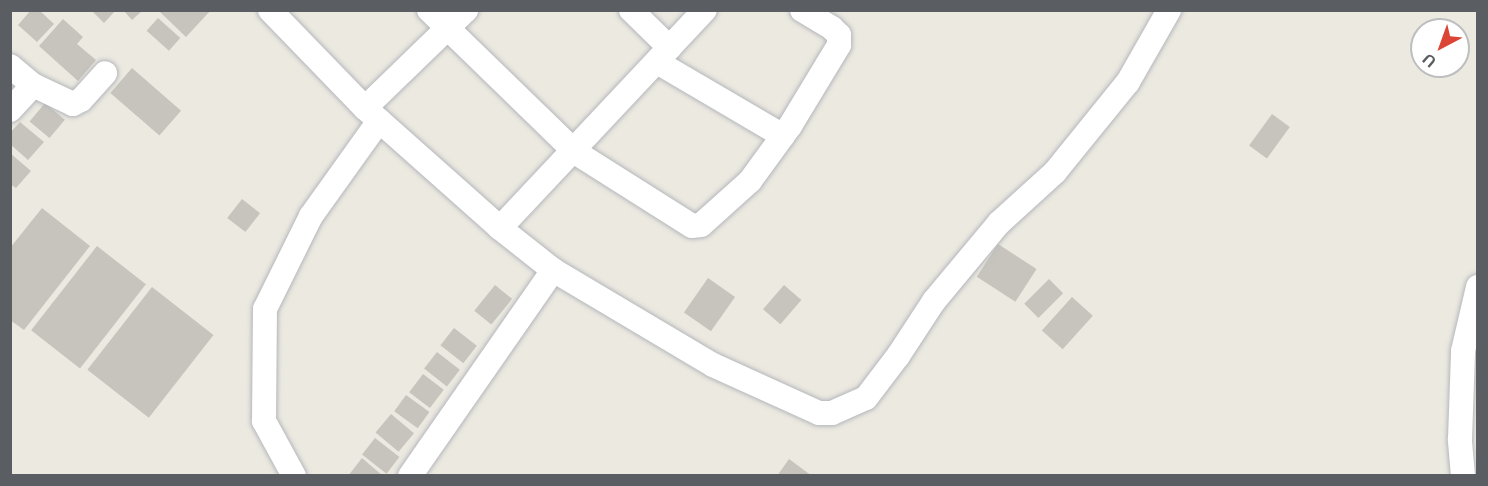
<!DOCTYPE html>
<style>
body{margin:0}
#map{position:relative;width:1488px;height:486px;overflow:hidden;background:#ece9e1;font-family:Arial,sans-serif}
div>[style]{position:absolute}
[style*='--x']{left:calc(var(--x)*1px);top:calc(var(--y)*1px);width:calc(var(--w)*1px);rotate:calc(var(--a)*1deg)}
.building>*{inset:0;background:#c7c4be;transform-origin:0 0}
.roads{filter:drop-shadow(0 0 2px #b4b7bb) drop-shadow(0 0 2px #b4b7bb)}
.street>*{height:24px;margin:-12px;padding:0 12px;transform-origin:12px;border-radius:12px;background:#fff}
span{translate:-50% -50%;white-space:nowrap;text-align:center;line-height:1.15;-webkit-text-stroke:4.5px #fff;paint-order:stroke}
.frame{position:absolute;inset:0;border:12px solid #5a5d61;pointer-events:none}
.north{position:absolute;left:1410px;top:18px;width:60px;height:60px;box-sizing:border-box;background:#fff;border:2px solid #bdbec0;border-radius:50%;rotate:221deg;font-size:16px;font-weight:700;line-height:24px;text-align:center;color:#5a5d61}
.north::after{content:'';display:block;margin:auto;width:21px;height:27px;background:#dc4536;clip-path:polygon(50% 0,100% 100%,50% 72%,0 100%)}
</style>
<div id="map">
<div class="building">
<div style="clip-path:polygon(31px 10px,39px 10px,54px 24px,37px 42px,18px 25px)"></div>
<div style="clip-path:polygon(91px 10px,116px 10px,104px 23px)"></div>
<div style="clip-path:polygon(123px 10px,143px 10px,132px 20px)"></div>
<div style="clip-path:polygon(162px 10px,211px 10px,186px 37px,160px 12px)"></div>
<div style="left:158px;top:18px;width:30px;height:17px;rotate:42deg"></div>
<div style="clip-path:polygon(63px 19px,83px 37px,77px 44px,96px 60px,78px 81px,39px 46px)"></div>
<div style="left:132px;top:68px;width:65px;height:33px;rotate:41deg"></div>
<div style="left:45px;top:103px;width:26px;height:24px;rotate:40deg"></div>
<div style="left:1272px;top:114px;width:22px;height:39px;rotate:36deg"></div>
<div style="clip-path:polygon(20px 122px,44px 142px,28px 160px,10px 144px,10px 133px)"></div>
<div style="clip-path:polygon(10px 153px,31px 171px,16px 188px,10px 184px)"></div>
<div style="left:242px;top:199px;width:23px;height:24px;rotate:38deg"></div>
<div style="clip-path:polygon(42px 208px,90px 246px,24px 330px,10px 320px,10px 248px)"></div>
<div style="left:998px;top:244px;width:46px;height:39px;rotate:33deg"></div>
<div style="left:97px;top:246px;width:62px;height:107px;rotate:38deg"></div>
<div style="left:708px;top:278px;width:33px;height:42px;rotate:35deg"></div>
<div style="left:1049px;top:279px;width:20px;height:35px;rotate:45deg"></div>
<div style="left:495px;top:285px;width:22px;height:33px;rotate:39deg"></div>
<div style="left:784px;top:285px;width:23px;height:32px;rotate:41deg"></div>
<div style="left:152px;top:287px;width:78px;height:105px;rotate:38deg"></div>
<div style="left:1072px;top:297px;width:28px;height:45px;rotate:42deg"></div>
<div style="left:454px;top:328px;width:29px;height:22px;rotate:38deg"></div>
<div style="left:437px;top:352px;width:29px;height:21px;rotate:38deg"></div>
<div style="left:423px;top:374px;width:26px;height:23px;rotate:37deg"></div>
<div style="left:406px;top:395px;width:29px;height:20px;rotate:36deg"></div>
<div style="left:391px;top:414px;width:30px;height:24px;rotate:40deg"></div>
<div style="left:375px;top:438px;width:31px;height:21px;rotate:38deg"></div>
<div style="clip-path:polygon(362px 458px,383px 476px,348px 476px)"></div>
<div style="clip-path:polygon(789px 459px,812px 476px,777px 476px)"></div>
</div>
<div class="roads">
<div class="street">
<div style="--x:270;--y:10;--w:136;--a:45.9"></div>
<div style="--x:365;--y:108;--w:181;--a:41.6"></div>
<div style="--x:500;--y:228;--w:68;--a:38.4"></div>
<div style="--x:553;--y:270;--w:186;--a:30.7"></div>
<div style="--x:713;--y:365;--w:116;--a:24.4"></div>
<div style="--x:819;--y:413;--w:13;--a:0"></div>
<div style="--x:832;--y:413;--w:37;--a:-24"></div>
<div style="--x:866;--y:398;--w:53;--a:-52.7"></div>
<div style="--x:898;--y:356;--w:66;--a:-56.8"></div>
<div style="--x:934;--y:301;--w:102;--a:-50.2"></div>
<div style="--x:999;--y:223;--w:76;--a:-42.3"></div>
<div style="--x:1055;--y:172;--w:116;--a:-51"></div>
<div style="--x:1128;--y:82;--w:83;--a:-60.3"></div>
<div style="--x:429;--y:10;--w:204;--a:44.2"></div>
<div style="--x:575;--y:152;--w:138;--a:32.3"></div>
<div style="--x:692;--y:226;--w:9;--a:-6"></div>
<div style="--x:701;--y:225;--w:66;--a:-41.9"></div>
<div style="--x:750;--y:181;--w:68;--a:-54"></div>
<div style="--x:790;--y:126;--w:95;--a:-58.8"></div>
<div style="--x:839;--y:45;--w:10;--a:-90"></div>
<div style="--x:839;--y:35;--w:10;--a:-135"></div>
<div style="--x:832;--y:28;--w:35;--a:-149"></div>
<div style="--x:631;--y:10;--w:54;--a:44.3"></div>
<div style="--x:657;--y:62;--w:146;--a:30.4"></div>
<div style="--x:10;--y:66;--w:30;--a:40"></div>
<div style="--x:33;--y:85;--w:44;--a:25.4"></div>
<div style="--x:73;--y:104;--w:9;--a:-27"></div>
<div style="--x:81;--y:100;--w:36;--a:-48"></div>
<div style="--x:365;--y:108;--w:141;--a:-44.1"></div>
<div style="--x:10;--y:110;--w:34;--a:-47"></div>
<div style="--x:500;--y:228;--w:299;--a:-46.8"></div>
<div style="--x:294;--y:476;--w:63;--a:-118.6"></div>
<div style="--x:264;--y:421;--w:112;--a:-89.5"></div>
<div style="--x:265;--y:309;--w:104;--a:-63.7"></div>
<div style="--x:311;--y:216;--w:117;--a:-54.4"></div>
<div style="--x:410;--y:476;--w:251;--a:-55.2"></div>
<div style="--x:1463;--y:476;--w:37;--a:-95"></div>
<div style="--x:1460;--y:439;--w:88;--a:-88"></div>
<div style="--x:1463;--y:351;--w:66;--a:-76.8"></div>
</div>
</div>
<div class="frame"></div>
<div class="north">U</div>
</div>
